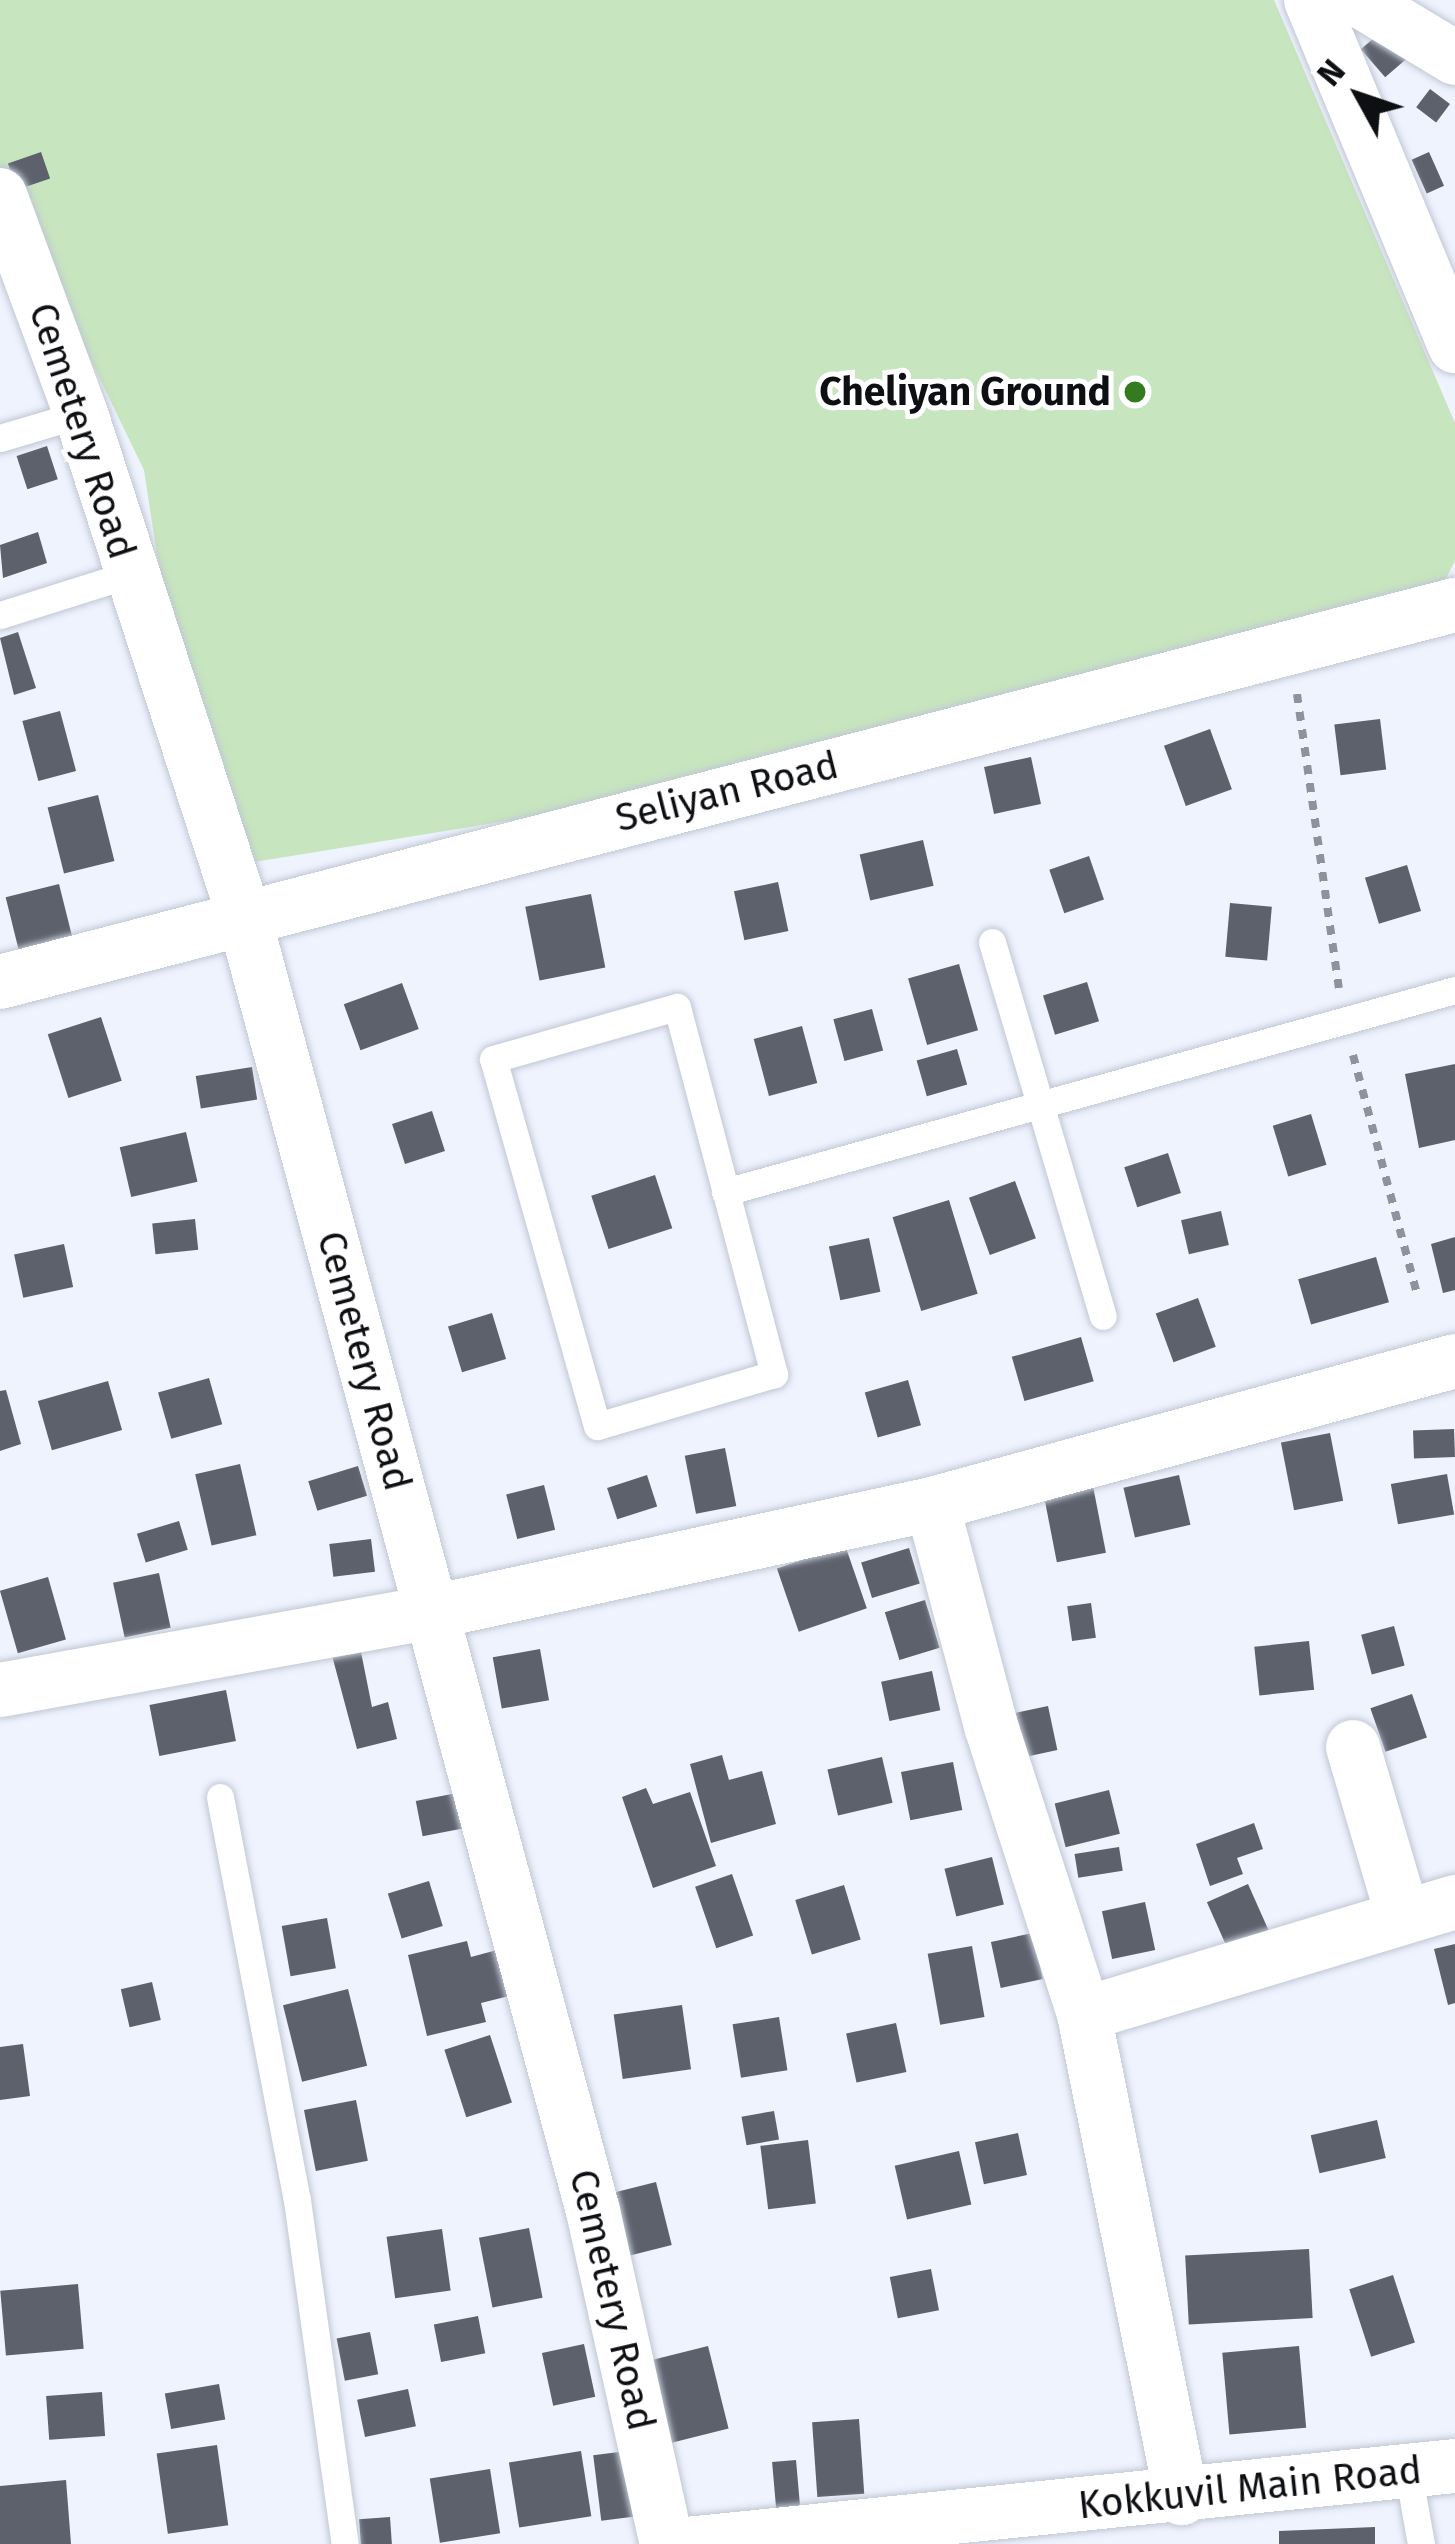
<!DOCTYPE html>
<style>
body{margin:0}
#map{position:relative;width:1455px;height:2544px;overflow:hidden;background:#eef3fe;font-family:"Fira Sans",sans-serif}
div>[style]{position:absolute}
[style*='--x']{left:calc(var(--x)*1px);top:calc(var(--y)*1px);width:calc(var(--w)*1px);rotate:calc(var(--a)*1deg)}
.green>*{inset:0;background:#c7e5bf}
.building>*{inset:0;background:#5c616c;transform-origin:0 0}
.path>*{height:8px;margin-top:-4px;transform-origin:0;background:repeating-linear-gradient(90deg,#8e929a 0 9px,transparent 0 18px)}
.roads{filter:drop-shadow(0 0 3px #c1c7d4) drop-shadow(0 0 3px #c1c7d4)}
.lane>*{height:27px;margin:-13.5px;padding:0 13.5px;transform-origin:13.5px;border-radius:13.5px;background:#fff}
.street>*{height:54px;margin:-27px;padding:0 27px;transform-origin:27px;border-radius:27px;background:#fff}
.dots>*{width:33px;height:33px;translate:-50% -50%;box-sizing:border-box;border:6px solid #fff;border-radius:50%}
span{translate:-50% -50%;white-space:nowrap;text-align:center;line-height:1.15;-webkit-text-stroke:10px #fff;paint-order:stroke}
.poi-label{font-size:39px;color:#0d0f13;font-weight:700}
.right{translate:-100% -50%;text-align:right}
.street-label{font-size:39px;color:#0d0f13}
.north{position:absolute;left:1299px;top:36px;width:120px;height:120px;-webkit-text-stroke:9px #fff;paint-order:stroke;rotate:310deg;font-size:33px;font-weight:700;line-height:48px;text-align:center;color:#0d0f13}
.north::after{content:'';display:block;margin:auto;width:42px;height:54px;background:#0d0f13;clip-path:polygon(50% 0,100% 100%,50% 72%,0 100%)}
</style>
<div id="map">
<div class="green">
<div style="clip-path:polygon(0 0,1274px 0,1455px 423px,1455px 561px,1442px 586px,884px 760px,205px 870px,144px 470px,0 173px)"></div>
</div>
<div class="building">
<div style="left:1382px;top:31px;width:37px;height:28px;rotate:49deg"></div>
<div style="left:1430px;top:89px;width:25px;height:23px;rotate:37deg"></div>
<div style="left:41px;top:152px;width:28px;height:35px;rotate:71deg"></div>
<div style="left:1429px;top:152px;width:37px;height:19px;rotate:66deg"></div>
<div style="left:47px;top:446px;width:35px;height:32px;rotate:72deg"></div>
<div style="clip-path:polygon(38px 532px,47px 563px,3px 578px,0 545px)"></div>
<div style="clip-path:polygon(18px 632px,36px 688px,14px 695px,0 638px)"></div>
<div style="left:60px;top:711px;width:62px;height:39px;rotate:75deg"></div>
<div style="left:1380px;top:719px;width:51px;height:46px;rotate:83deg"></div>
<div style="left:1210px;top:729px;width:64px;height:49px;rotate:70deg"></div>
<div style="left:1031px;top:757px;width:48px;height:48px;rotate:78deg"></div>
<div style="left:98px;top:795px;width:68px;height:52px;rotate:76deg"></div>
<div style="left:923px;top:840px;width:47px;height:65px;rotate:77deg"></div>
<div style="left:1089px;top:856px;width:46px;height:42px;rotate:71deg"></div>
<div style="left:1407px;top:865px;width:48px;height:44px;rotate:73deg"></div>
<div style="left:778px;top:882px;width:50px;height:45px;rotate:78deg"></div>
<div style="left:59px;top:884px;width:56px;height:55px;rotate:76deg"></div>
<div style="left:591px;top:894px;width:75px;height:67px;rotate:79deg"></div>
<div style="left:1230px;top:903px;width:42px;height:54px;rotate:5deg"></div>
<div style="left:959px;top:964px;width:69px;height:53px;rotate:74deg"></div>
<div style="left:1087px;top:982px;width:41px;height:46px;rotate:73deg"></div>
<div style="left:402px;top:983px;width:49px;height:62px;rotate:70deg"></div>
<div style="left:872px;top:1009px;width:43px;height:40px;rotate:75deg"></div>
<div style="left:101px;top:1017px;width:67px;height:56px;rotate:72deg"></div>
<div style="left:802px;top:1026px;width:59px;height:50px;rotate:75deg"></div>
<div style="left:957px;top:1049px;width:37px;height:42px;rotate:74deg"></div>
<div style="clip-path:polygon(1455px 1064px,1455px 1140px,1419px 1148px,1405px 1074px)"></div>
<div style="left:252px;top:1067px;width:33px;height:57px;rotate:81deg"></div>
<div style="left:432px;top:1111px;width:42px;height:42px;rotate:72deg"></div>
<div style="left:1311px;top:1114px;width:53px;height:40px;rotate:73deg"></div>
<div style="left:186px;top:1132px;width:51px;height:68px;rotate:77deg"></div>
<div style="left:1168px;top:1153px;width:42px;height:46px;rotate:72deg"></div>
<div style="left:655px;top:1175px;width:56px;height:67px;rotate:72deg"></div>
<div style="left:1015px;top:1181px;width:61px;height:49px;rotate:70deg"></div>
<div style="left:949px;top:1200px;width:98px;height:59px;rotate:73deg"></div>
<div style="left:1221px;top:1211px;width:35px;height:41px;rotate:77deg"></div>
<div style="left:195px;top:1219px;width:31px;height:43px;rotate:84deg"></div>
<div style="clip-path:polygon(1455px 1237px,1455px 1290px,1443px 1293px,1431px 1244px)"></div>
<div style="left:869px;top:1238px;width:55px;height:41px;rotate:78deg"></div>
<div style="left:64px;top:1244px;width:44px;height:51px;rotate:78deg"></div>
<div style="left:1376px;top:1257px;width:47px;height:81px;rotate:74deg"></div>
<div style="left:1198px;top:1298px;width:52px;height:45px;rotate:70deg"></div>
<div style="left:492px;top:1313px;width:48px;height:46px;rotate:73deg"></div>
<div style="left:1081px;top:1337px;width:46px;height:72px;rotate:74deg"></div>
<div style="left:209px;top:1378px;width:48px;height:53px;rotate:74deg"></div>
<div style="left:908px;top:1380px;width:47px;height:45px;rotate:74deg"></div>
<div style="left:108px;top:1381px;width:51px;height:73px;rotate:74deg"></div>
<div style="clip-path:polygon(6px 1390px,21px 1444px,0 1451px,0 1391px)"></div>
<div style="left:1454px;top:1429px;width:28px;height:41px;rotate:88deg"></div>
<div style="left:1330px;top:1433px;width:69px;height:50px;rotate:79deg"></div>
<div style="left:725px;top:1448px;width:59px;height:41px;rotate:79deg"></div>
<div style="left:240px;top:1464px;width:73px;height:46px;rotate:77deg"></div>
<div style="left:358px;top:1466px;width:31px;height:52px;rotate:73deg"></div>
<div style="left:1447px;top:1474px;width:41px;height:57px;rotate:80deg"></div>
<div style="left:647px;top:1475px;width:33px;height:42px;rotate:72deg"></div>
<div style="left:1179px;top:1475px;width:51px;height:57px;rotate:77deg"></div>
<div style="left:1092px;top:1481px;width:73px;height:50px;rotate:79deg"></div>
<div style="left:544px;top:1485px;width:46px;height:39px;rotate:76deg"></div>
<div style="left:179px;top:1521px;width:30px;height:44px;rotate:73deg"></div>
<div style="left:371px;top:1539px;width:33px;height:42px;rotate:83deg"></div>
<div style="left:845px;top:1545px;width:67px;height:72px;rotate:71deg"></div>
<div style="left:909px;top:1548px;width:37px;height:50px;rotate:73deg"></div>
<div style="left:159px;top:1573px;width:56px;height:47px;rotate:78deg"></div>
<div style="left:48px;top:1577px;width:65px;height:50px;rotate:74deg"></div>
<div style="left:925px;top:1600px;width:50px;height:42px;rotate:73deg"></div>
<div style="left:1091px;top:1603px;width:35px;height:24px;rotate:82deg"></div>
<div style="left:1394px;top:1626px;width:41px;height:34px;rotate:75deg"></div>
<div style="left:1309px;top:1641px;width:49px;height:55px;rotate:84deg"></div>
<div style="clip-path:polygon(359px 1642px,372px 1707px,388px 1702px,397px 1739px,357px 1749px,330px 1648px)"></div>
<div style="left:540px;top:1649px;width:52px;height:48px;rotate:80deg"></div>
<div style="left:932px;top:1671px;width:40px;height:52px;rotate:78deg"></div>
<div style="left:226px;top:1690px;width:52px;height:78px;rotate:79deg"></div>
<div style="left:1412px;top:1694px;width:46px;height:44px;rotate:71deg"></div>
<div style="left:1048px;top:1706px;width:45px;height:39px;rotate:78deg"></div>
<div style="clip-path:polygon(722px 1755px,729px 1780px,762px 1771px,776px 1824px,711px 1843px,690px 1764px)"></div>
<div style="left:882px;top:1757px;width:47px;height:56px;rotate:77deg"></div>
<div style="left:953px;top:1762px;width:49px;height:53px;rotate:79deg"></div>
<div style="clip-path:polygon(646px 1788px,653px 1804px,690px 1792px,716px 1866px,653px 1888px,622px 1797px)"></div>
<div style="left:1109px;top:1790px;width:45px;height:56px;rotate:76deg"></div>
<div style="left:457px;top:1793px;width:36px;height:42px;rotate:79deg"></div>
<div style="clip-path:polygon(1254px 1823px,1263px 1849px,1237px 1858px,1243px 1874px,1210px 1886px,1196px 1844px)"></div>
<div style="left:1119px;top:1847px;width:24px;height:45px;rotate:81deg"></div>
<div style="left:992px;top:1857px;width:49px;height:49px;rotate:76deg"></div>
<div style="left:732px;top:1874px;width:65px;height:39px;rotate:71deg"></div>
<div style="left:429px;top:1881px;width:47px;height:43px;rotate:73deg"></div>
<div style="left:1248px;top:1884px;width:60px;height:45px;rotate:66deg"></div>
<div style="left:844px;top:1885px;width:57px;height:51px;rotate:73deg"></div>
<div style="left:1145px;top:1902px;width:49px;height:44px;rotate:78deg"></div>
<div style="left:327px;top:1918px;width:51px;height:46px;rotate:80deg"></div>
<div style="left:1033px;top:1933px;width:47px;height:43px;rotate:78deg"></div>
<div style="clip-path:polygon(467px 1941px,471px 1957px,497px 1950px,509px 1996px,481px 2003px,486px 2022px,427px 2036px,408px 1955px)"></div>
<div style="clip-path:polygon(1455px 1944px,1455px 2003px,1448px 2005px,1434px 1949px)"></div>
<div style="left:972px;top:1946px;width:72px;height:45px;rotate:80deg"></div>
<div style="left:152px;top:1982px;width:39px;height:32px;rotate:77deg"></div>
<div style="left:348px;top:1989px;width:79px;height:67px;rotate:76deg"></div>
<div style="left:682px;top:2005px;width:65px;height:69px;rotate:82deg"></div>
<div style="left:779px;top:2017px;width:54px;height:47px;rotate:81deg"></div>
<div style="left:896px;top:2023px;width:50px;height:51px;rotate:78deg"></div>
<div style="left:490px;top:2035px;width:71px;height:48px;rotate:72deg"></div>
<div style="clip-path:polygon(23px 2044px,30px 2096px,0 2100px,0 2047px)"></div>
<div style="left:356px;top:2100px;width:62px;height:53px;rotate:79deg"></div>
<div style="left:774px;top:2111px;width:29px;height:33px;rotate:80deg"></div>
<div style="left:1377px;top:2120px;width:39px;height:68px;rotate:77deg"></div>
<div style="left:1018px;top:2133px;width:43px;height:44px;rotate:78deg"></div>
<div style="left:808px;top:2140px;width:64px;height:48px;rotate:83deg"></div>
<div style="left:959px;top:2151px;width:55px;height:66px;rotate:77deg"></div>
<div style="left:656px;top:2182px;width:65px;height:45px;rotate:76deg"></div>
<div style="left:529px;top:2228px;width:71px;height:51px;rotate:79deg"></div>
<div style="left:442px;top:2229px;width:62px;height:56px;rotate:82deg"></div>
<div style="left:1309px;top:2249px;width:69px;height:124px;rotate:87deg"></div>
<div style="left:931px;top:2269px;width:42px;height:42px;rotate:79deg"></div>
<div style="left:1393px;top:2275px;width:71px;height:46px;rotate:72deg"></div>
<div style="left:78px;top:2284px;width:65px;height:78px;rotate:85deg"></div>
<div style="left:478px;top:2316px;width:38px;height:45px;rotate:79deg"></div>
<div style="left:370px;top:2332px;width:43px;height:34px;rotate:79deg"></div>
<div style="left:584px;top:2344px;width:54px;height:43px;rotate:78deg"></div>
<div style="left:708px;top:2346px;width:85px;height:69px;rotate:76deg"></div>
<div style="left:1299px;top:2346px;width:82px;height:77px;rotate:85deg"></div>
<div style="left:219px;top:2384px;width:36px;height:55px;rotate:80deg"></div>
<div style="left:408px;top:2389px;width:38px;height:52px;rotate:78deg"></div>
<div style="left:102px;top:2392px;width:44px;height:56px;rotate:86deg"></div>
<div style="left:859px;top:2419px;width:75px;height:47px;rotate:86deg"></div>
<div style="left:217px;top:2445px;width:81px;height:61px;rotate:82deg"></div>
<div style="left:581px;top:2451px;width:66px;height:73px;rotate:81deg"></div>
<div style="left:627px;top:2451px;width:66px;height:34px;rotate:83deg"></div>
<div style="left:796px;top:2460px;width:47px;height:24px;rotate:85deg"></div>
<div style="left:490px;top:2469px;width:65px;height:61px;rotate:81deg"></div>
<div style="clip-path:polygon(66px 2480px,71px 2544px,0 2544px,0 2486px)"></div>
<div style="left:390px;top:2517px;width:27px;height:31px;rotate:86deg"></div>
<div style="clip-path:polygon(1375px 2527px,1375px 2544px,1279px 2544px,1279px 2531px)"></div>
</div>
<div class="path">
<div style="--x:1297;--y:694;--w:297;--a:81.9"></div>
<div style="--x:1353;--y:1055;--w:251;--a:75"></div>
</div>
<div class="roads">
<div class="lane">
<div style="--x:0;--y:438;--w:84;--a:-16.5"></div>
<div style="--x:0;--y:615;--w:136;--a:-17.5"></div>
<div style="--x:992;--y:942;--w:390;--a:73.5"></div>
<div style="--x:677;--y:1007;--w:380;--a:75.2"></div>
<div style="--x:774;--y:1374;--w:184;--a:163.6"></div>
<div style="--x:597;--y:1426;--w:381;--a:-105.8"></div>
<div style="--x:493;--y:1059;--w:191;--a:-15.8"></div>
<div style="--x:725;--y:1192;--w:757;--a:-15.47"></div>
<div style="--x:220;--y:1797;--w:410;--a:79.2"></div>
<div style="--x:297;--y:2200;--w:347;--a:82.1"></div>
<div style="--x:1408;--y:2471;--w:74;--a:79.9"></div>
</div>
<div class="street">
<div style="--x:1311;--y:0;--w:375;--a:67.4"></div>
<div style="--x:1359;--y:0;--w:112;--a:31.1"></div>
<div style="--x:0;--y:195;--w:233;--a:69.7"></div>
<div style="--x:81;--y:414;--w:525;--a:72.01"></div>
<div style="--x:243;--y:913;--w:1344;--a:74.91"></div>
<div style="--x:593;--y:2211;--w:341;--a:77.5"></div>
<div style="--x:0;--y:982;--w:1503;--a:-14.53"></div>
<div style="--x:932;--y:1504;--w:230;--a:75.1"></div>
<div style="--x:991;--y:1726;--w:303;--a:72.1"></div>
<div style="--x:1084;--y:2014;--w:494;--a:78.6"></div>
<div style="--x:0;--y:1690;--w:440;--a:-10.2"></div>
<div style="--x:433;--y:1612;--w:511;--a:-12.21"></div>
<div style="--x:932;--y:1504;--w:542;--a:-15.29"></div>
<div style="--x:1353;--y:1747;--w:177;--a:73.6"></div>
<div style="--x:1084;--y:2014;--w:388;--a:-16.8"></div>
<div style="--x:687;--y:2544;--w:772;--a:-5.8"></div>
</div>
</div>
<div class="dots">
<div style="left:1135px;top:392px;background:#347b1f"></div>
</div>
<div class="poi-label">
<span class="right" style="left:1111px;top:392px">Cheliyan Ground</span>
</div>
<div class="street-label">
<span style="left:82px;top:431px;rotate:72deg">Cemetery Road</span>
<span style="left:727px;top:792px;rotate:-14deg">Seliyan Road</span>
<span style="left:364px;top:1361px;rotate:75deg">Cemetery Road</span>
<span style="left:612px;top:2300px;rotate:77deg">Cemetery Road</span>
<span style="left:1250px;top:2488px;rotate:-6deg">Kokkuvil Main Road</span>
</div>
<div class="north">N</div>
</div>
